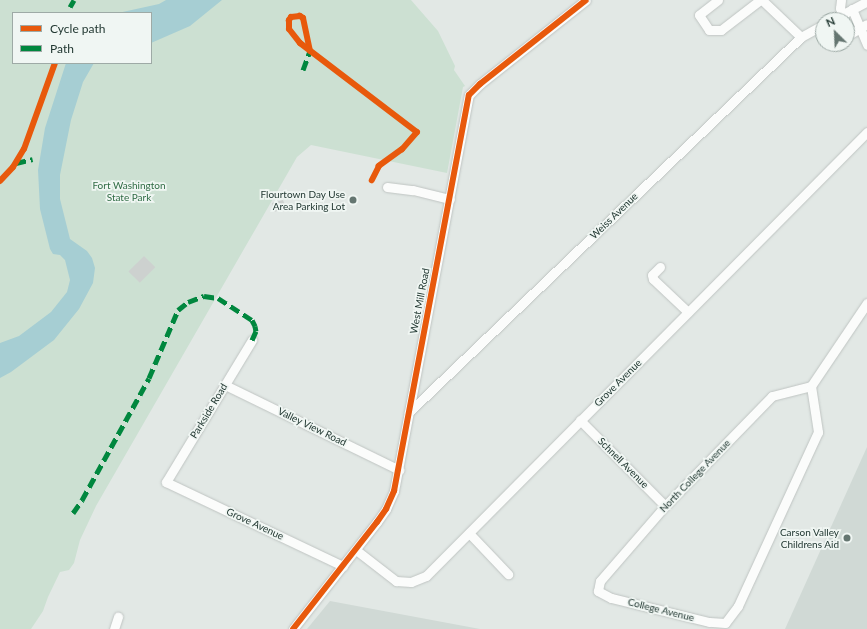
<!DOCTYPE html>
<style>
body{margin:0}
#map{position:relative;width:867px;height:629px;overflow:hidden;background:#e2e8e5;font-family:Lato,sans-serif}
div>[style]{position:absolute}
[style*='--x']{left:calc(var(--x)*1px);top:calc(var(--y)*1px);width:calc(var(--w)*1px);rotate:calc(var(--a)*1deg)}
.built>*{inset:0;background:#d0d9d5}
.green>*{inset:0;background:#cce0d2}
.water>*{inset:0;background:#a6ced3}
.building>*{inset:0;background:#cdd1cf;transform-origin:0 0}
.roads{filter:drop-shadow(0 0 1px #bfc4c2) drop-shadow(0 0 1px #bfc4c2)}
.minor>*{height:9px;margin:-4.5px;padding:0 4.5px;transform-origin:4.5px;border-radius:4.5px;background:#fbfcfb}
.quiet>*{height:5px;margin-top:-2.5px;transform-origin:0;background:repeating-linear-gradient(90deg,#00873e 0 10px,transparent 0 15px)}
.cycleway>*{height:6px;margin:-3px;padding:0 3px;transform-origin:3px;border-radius:3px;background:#e8590c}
.dots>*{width:11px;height:11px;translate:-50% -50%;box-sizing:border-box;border:2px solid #f0f6f3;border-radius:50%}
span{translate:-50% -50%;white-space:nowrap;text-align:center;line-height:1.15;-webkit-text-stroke:3.5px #f0f6f3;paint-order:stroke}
.park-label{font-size:10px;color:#306c45}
.poi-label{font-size:10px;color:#223832}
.right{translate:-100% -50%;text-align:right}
.street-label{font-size:10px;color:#223832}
.legend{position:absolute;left:12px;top:12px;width:140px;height:52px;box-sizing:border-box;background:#f0f6f3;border:1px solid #9eaaa6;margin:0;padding:5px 7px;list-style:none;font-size:12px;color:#223832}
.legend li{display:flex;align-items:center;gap:8px;height:20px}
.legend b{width:20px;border:1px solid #9eaaa6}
.north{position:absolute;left:815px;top:12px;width:40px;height:40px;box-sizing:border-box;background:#f0f6f3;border:1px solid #9eaaa6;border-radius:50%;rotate:336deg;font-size:11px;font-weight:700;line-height:16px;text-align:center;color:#223832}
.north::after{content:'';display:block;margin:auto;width:14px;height:18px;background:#657671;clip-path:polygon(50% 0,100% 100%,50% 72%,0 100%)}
</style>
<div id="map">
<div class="built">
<div style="clip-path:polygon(867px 447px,867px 629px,785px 629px)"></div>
<div style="clip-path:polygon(330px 601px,480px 629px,307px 629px)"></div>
</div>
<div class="green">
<div style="clip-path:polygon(evenodd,0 0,411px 0,438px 31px,455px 66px,454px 70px,465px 86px,463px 87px,447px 173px,311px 145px,297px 157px,96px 506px,80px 540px,74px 563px,69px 570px,60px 572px,48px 597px,43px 611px,31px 629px,0 629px,0 0,13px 13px,151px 13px,151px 63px,13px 63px,13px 13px)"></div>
</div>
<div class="water">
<div style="clip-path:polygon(166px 0,222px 0,190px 26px,151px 43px,151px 13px,118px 13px,159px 4px)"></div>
<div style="clip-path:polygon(66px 63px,94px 63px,83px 82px,71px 120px,60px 175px,60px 199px,70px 239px,87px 251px,92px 258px,95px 268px,93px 283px,79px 309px,54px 340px,11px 372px,0 378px,0 343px,19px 336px,51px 312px,67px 292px,70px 280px,65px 260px,60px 255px,53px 254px,50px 249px,40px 209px,38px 170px,45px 128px)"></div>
</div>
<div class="building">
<div style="clip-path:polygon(283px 200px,286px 208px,274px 212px,272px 203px)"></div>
<div style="left:144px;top:256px;width:16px;height:22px;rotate:45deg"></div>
</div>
<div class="roads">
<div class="minor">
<div style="--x:718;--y:0;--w:24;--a:142"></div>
<div style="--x:699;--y:15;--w:18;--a:56"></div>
<div style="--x:709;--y:30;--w:12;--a:0"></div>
<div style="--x:721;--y:30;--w:49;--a:-37.6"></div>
<div style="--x:762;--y:0;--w:54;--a:43.5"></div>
<div style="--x:841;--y:0;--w:8;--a:97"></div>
<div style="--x:840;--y:8;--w:6;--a:72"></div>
<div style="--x:852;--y:9;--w:39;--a:67"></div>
<div style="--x:832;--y:20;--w:40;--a:-28"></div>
<div style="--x:847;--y:36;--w:23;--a:-31"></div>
<div style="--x:387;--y:187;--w:26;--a:7"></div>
<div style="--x:413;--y:190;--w:38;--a:14"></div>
<div style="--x:660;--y:267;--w:11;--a:135"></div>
<div style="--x:652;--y:275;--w:4;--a:76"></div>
<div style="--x:653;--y:279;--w:48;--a:43.3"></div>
<div style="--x:252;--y:340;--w:166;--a:121.2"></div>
<div style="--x:166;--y:482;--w:196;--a:25.4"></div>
<div style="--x:225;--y:385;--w:194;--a:26"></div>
<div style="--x:811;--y:386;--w:47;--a:81.3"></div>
<div style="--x:818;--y:432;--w:192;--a:114.7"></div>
<div style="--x:738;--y:606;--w:21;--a:127"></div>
<div style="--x:725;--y:623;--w:16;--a:-176"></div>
<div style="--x:709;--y:622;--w:101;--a:-166.2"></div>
<div style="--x:611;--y:598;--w:15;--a:-152"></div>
<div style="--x:598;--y:591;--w:10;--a:-79"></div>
<div style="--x:600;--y:581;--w:99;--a:-49.1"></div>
<div style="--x:665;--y:506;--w:153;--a:-45.8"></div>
<div style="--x:772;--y:396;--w:40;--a:-14.4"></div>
<div style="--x:811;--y:386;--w:100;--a:-56"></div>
<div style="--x:409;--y:412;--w:542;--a:-43.73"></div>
<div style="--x:801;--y:37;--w:25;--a:-29"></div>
<div style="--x:580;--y:420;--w:121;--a:45.3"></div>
<div style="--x:469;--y:533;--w:57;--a:46.4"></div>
<div style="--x:356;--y:550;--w:51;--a:37.8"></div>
<div style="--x:396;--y:581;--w:15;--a:4"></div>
<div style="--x:411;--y:582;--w:16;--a:-22"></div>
<div style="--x:426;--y:576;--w:626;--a:-45.19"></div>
<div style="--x:114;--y:629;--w:13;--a:-72"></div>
<div style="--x:293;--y:629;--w:136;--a:-51.9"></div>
<div style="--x:377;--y:522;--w:16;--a:-55"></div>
<div style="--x:386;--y:509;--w:20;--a:-66"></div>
<div style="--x:394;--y:491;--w:403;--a:-79.3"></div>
<div style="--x:469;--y:95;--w:16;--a:-45"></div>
<div style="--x:480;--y:84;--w:135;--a:-38.4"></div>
</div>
</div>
<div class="quiet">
<div style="--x:70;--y:7;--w:8;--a:-60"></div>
<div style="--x:303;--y:70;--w:20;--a:-70"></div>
<div style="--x:16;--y:163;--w:17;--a:-13"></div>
<div style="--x:73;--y:513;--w:16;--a:-55"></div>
<div style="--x:82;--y:500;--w:139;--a:-61.2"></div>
<div style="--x:149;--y:378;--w:74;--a:-66.9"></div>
<div style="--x:178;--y:310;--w:13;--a:-39"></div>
<div style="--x:188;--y:302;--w:17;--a:-21"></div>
<div style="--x:204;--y:296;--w:14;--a:8"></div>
<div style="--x:218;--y:298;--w:40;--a:32.9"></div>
<div style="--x:252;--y:320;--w:7;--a:63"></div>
<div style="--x:255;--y:326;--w:5;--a:79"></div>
<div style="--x:256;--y:331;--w:10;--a:114"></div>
</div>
<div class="cycleway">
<div style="--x:310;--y:51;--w:34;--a:-102"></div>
<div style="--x:303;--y:18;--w:4;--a:-146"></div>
<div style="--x:300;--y:16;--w:9;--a:174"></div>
<div style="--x:291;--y:17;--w:4;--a:124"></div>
<div style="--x:289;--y:20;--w:9;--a:90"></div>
<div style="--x:289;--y:29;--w:18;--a:52"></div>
<div style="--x:300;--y:43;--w:147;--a:37.3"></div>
<div style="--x:417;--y:132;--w:23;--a:131"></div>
<div style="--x:402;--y:149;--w:29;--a:144"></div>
<div style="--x:379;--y:166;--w:16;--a:117"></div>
<div style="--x:0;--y:181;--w:19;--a:-47"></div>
<div style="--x:13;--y:167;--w:21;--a:-59"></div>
<div style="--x:24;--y:149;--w:91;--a:-70.2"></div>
<div style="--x:293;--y:629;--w:136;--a:-51.9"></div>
<div style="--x:377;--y:522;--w:16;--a:-55"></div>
<div style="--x:386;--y:509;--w:20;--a:-66"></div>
<div style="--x:394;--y:491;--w:403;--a:-79.3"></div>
<div style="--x:469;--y:95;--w:16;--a:-45"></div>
<div style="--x:480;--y:84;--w:135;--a:-38.4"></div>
</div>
<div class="dots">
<div style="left:353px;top:200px;background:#657671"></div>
<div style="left:847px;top:538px;background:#657671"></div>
</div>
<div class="park-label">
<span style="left:129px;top:191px">Fort Washington<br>State Park</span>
</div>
<div class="poi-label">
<span class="right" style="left:345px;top:200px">Flourtown Day Use<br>Area Parking Lot</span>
<span class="right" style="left:839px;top:538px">Carson Valley<br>Childrens Aid</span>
</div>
<div class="street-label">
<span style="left:614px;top:216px;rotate:-44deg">Weiss Avenue</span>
<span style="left:420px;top:301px;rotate:-79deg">West Mill Road</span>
<span style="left:618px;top:383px;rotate:-45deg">Grove Avenue</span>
<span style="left:209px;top:411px;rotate:-59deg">Parkside Road</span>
<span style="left:312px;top:427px;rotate:26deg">Valley View Road</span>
<span style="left:623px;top:463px;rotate:45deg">Schnell Avenue</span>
<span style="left:695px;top:476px;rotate:-46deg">North College Avenue</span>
<span style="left:255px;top:524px;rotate:25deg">Grove Avenue</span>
<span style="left:661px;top:610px;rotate:14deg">College Avenue</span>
</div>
<ul class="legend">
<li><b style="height:5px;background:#e8590c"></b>Cycle path</li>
<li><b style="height:5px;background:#00873e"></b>Path</li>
</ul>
<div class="north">N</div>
</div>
